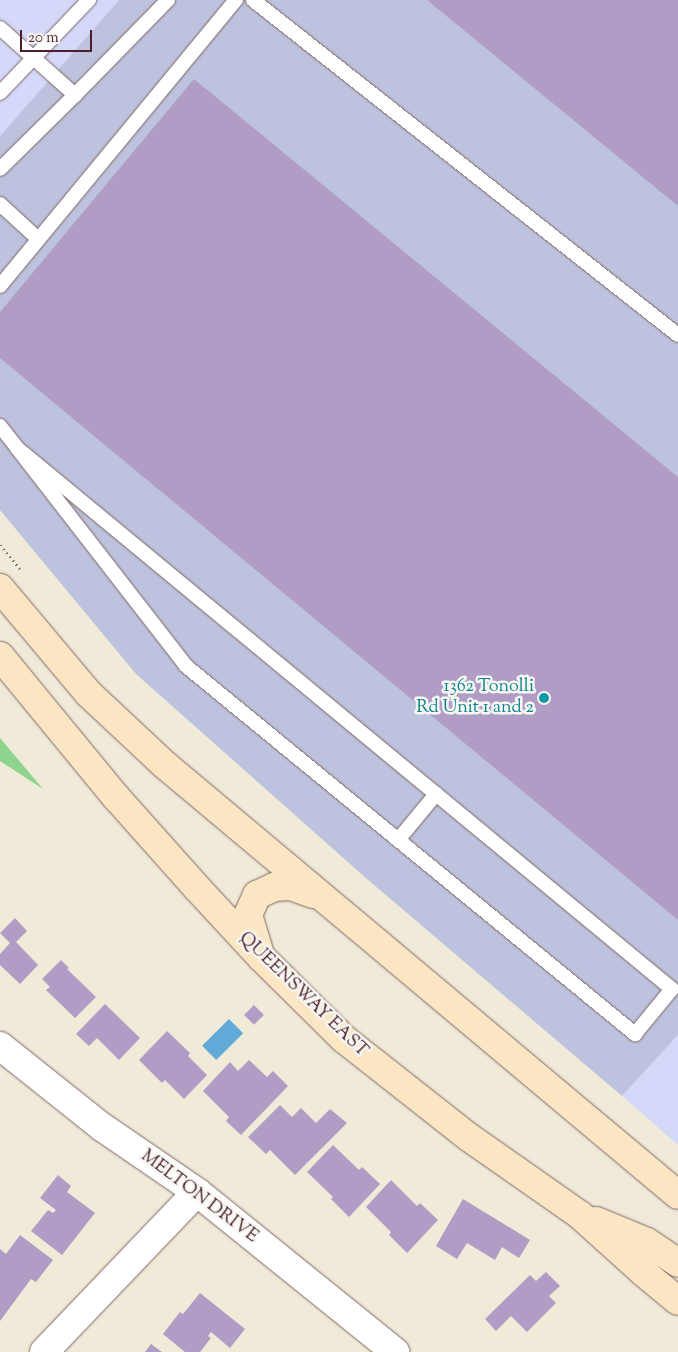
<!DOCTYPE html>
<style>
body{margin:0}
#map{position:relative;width:678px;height:1352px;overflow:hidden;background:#efebd8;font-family:"Sorts Mill Goudy",serif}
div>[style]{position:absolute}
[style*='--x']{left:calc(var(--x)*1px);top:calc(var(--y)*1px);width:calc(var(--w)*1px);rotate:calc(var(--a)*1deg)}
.built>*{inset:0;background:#d4d8f9}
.industrial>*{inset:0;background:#bdc3de}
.green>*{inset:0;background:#8ed48e}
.water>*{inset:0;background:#61aad8;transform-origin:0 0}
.building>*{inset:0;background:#b19cc5;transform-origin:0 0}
.path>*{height:3px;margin-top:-1.5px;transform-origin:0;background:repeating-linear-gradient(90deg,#846668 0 1px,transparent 0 5px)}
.roads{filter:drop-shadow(0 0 1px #846668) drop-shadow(0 0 1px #846668)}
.service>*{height:14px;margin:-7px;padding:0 7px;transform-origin:7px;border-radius:7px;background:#fff}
.minor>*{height:28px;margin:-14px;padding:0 14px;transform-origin:14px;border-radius:14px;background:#fff}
.secondary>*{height:28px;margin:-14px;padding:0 14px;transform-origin:14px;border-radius:14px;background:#fbe6c3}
.dots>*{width:14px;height:14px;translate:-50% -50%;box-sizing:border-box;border:2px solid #f6f6f2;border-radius:50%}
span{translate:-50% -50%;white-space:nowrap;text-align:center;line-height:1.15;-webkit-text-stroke:5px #f6f6f2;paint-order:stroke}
.culture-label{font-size:18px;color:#0d838f}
.right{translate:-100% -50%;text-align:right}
.street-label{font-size:18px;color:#4a1f2b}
.scale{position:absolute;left:20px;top:30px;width:72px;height:22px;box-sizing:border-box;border:2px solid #4a1f2b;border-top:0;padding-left:6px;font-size:15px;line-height:18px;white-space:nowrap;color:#4a1f2b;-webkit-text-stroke:4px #f6f6f2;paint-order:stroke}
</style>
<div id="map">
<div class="built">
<div style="clip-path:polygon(0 0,119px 0,0 136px)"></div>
<div style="clip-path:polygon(678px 1035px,678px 1145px,622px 1096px)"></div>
</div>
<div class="industrial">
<div style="clip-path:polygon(119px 0,678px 0,678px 1035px,622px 1096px,367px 879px,136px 674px,0 510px,0 136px)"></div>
</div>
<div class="green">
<div style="clip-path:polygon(0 738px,43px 789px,0 761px)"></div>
</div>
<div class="water">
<div style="left:229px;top:1019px;width:20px;height:38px;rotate:45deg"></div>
</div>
<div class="building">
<div style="clip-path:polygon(427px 0,678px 0,678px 206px)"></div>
<div style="clip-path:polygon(194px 79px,678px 477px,678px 920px,0 358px,0 312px)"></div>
<div style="clip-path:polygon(15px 918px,27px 931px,16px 942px,38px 965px,20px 984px,0 965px,0 954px,10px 943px,0 933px)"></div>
<div style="clip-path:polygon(61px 960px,69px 968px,67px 969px,96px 997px,75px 1018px,46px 990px,50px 987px,42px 979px)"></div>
<div style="clip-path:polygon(105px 1004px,140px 1038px,119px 1060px,97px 1038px,89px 1046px,76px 1034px)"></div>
<div style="left:254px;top:1005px;width:14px;height:14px;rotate:45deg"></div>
<div style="clip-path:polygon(167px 1031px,190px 1053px,188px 1056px,207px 1075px,184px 1099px,165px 1080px,162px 1083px,139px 1060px)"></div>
<div style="clip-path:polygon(249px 1060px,267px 1077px,273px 1071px,288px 1086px,241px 1135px,226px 1121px,229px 1117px,203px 1091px,230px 1062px,238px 1071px)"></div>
<div style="clip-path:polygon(280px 1105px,292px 1117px,301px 1108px,316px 1123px,330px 1109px,347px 1123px,295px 1175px,270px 1150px,266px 1154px,248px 1137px)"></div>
<div style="clip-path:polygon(333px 1145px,359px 1170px,362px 1167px,380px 1184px,349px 1217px,331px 1199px,333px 1197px,307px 1172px)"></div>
<div style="clip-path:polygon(58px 1175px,71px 1186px,67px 1192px,95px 1213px,62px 1255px,31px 1231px,48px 1210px,53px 1213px,56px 1210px,40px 1198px)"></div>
<div style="clip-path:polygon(391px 1180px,417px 1206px,420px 1203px,438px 1220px,407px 1253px,389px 1235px,391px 1232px,366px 1207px)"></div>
<div style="clip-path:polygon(463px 1199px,530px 1240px,519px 1258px,502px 1247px,495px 1260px,467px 1243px,457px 1259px,436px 1246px)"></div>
<div style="clip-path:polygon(20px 1235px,53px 1260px,36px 1282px,31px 1279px,0 1321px,0 1249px,6px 1254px)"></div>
<div style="clip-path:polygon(546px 1272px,560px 1286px,549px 1296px,556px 1303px,527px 1332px,511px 1316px,496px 1331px,485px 1319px,530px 1275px,536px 1281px)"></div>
<div style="clip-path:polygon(200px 1293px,245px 1329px,230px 1348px,211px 1332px,208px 1336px,211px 1338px,200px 1352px,185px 1352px,163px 1334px,180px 1312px,183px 1314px)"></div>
<div style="clip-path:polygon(151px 1344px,162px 1352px,145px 1352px)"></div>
</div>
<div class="path">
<div style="--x:0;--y:545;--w:31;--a:50"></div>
</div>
<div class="roads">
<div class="service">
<div style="--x:253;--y:0;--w:541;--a:38.25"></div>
<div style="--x:0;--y:28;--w:101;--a:41.8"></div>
<div style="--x:75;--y:95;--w:105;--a:135.4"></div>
<div style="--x:0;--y:93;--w:129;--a:-46.3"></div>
<div style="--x:75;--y:95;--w:133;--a:-45.6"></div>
<div style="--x:0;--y:204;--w:52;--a:42.6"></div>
<div style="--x:0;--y:286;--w:371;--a:-50.5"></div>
<div style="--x:0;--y:426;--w:28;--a:52"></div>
<div style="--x:17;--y:448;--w:276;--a:52.2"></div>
<div style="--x:186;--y:666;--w:581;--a:39.34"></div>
<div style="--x:635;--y:1034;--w:58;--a:-50.6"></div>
<div style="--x:672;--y:989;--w:850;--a:-140.44"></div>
<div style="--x:398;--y:840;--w:60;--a:-50.4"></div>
</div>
<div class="minor">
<div style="--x:0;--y:1046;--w:130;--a:38.5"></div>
<div style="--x:102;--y:1127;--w:115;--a:34.4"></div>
<div style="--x:197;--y:1192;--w:255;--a:38.9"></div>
<div style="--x:44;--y:1352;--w:221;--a:-46.3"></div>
</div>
<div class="secondary">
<div style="--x:0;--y:588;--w:137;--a:50"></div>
<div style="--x:88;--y:693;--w:105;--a:43.1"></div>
<div style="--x:165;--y:765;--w:669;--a:39.97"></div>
<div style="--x:0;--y:656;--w:183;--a:50.6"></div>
<div style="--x:116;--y:797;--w:123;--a:48.3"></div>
<div style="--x:198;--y:889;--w:93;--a:47.2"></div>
<div style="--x:261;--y:957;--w:117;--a:44.7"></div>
<div style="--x:344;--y:1039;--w:160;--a:38.2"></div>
<div style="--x:470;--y:1138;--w:134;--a:35"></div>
<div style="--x:580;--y:1215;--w:85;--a:42.1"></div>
<div style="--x:643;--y:1272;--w:45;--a:39.6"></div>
<div style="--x:259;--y:951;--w:38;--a:-107"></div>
<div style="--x:248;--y:915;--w:22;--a:-66"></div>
<div style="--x:257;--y:895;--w:19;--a:-25"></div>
<div style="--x:274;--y:887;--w:17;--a:-3"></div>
<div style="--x:291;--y:886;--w:23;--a:20"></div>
<div style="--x:596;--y:1221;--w:55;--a:22.4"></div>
<div style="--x:647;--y:1242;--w:37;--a:34"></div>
</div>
</div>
<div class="dots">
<div style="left:544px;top:698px;background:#0f9aa8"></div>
</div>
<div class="culture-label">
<span class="right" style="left:534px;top:698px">1362 Tonolli<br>Rd Unit 1 and 2</span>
</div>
<div class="street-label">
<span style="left:303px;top:995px;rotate:44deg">QUEENSWAY EAST</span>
<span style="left:199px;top:1197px;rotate:37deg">MELTON DRIVE</span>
</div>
<div class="scale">20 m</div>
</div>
